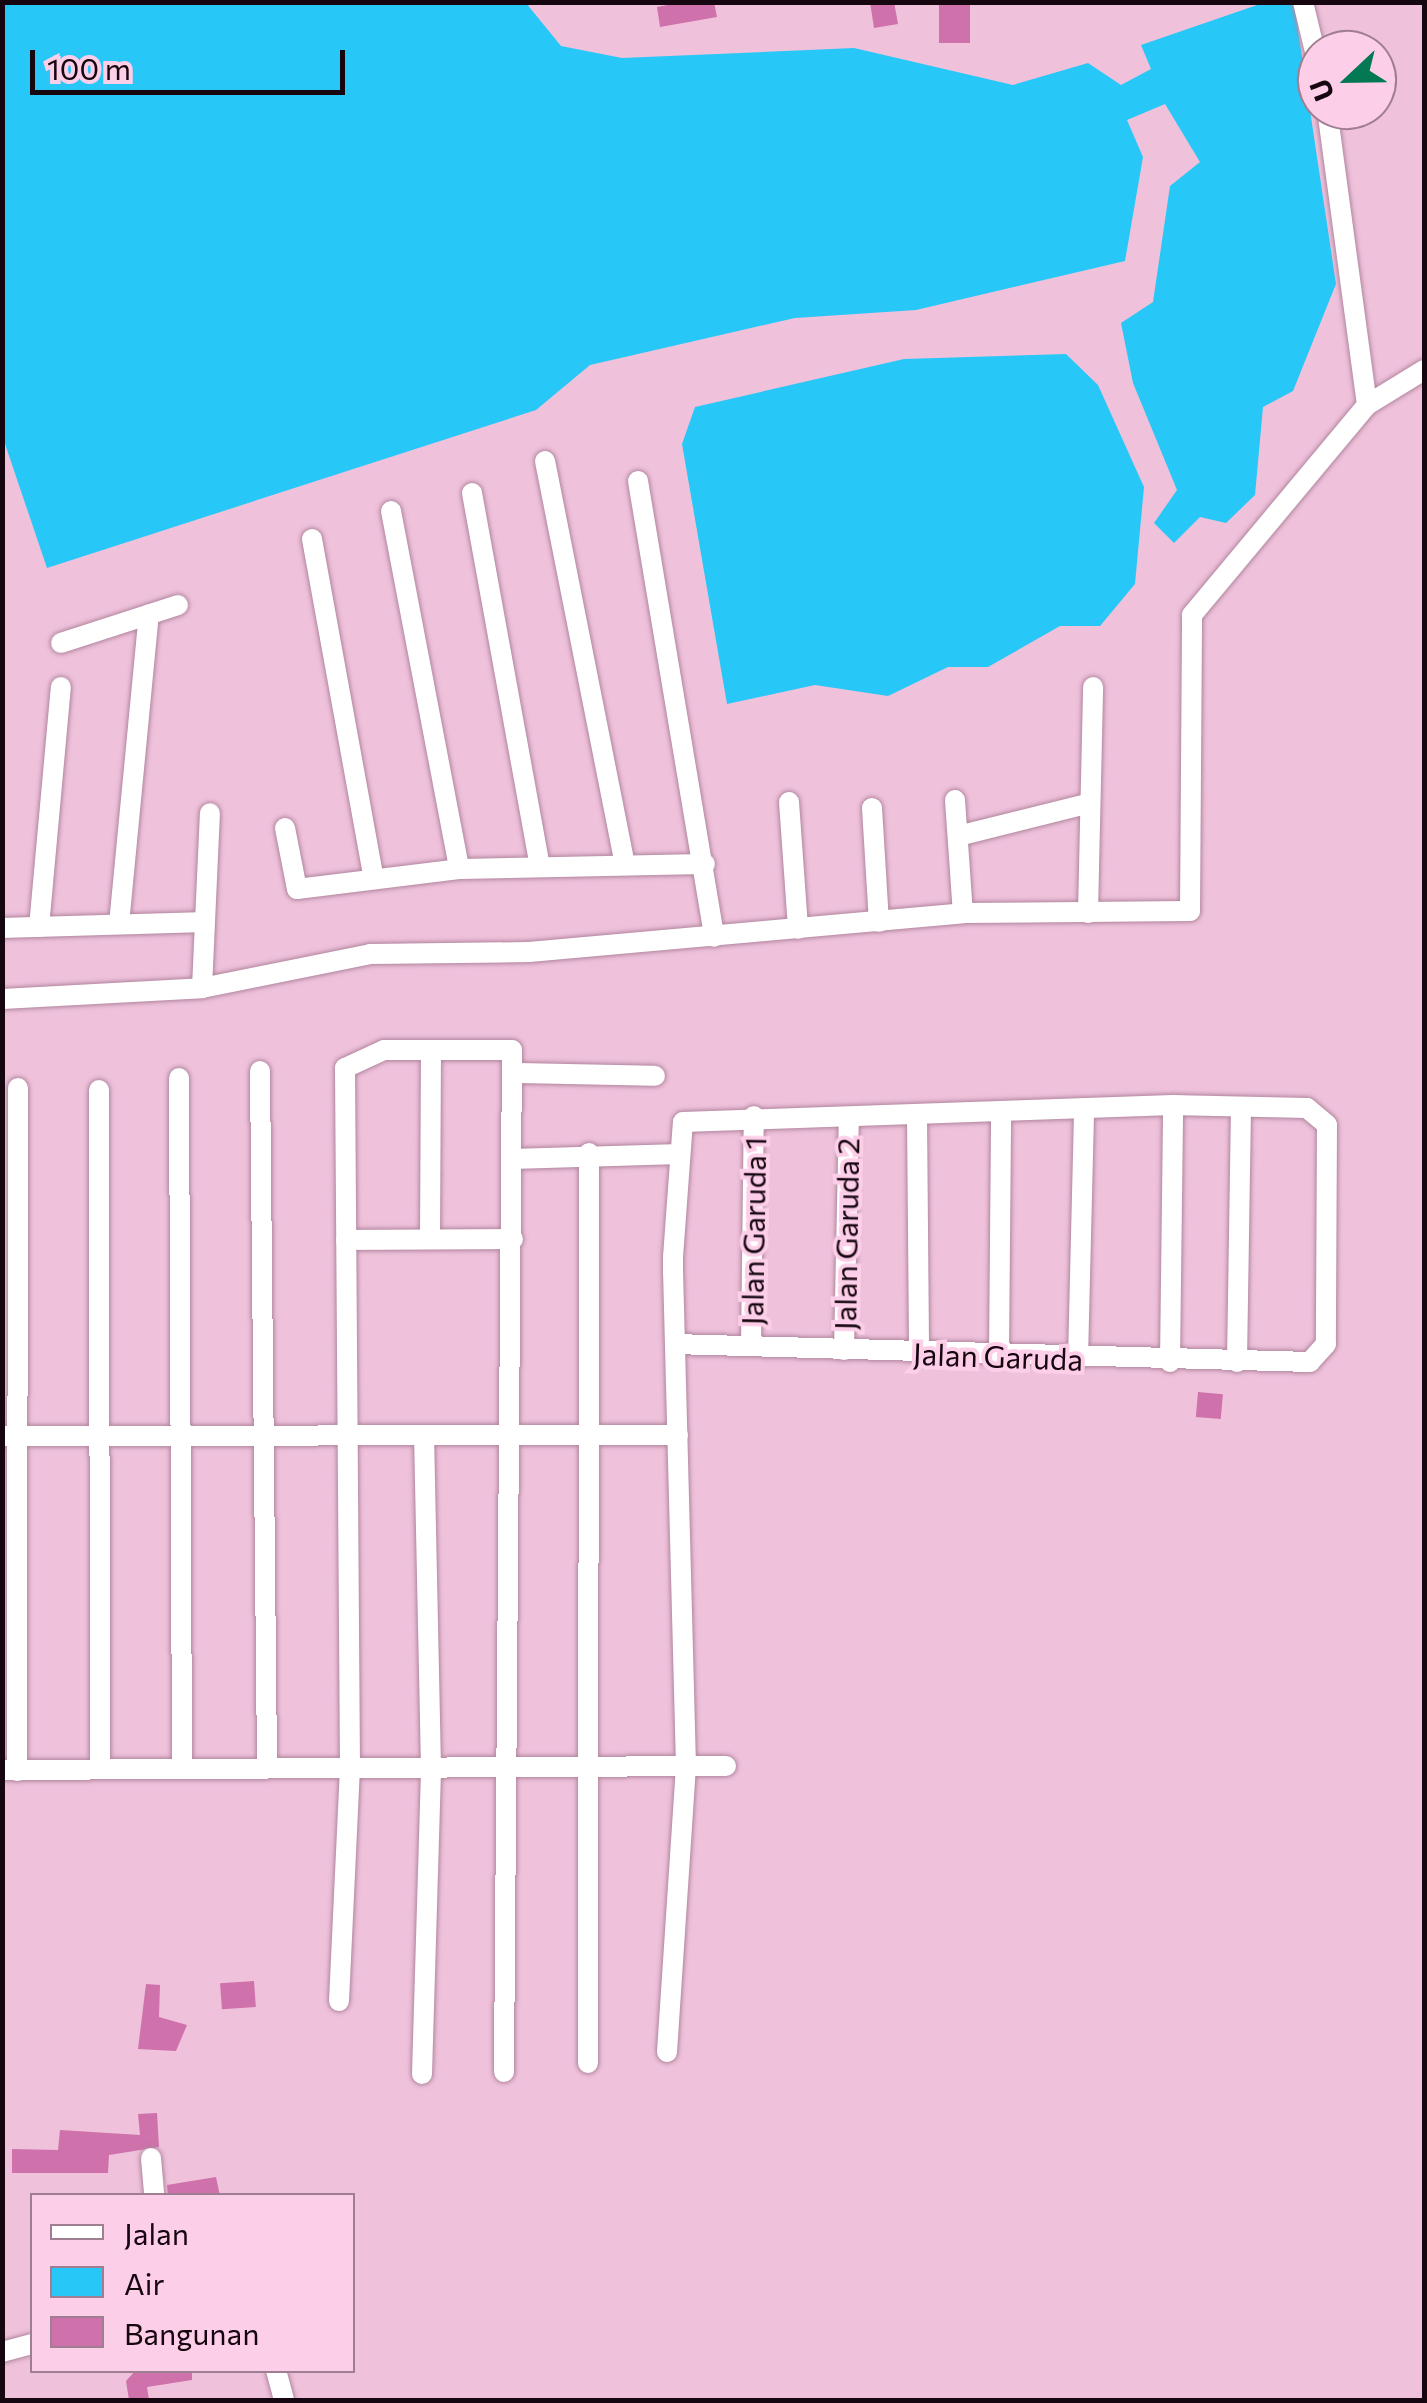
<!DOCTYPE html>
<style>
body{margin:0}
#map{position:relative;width:1427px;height:2403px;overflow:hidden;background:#efc1db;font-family:Commissioner,sans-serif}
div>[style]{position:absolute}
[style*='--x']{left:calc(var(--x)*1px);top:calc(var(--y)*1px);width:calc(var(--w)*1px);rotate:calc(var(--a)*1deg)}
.water>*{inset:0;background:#27c8f7}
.building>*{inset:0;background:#cf71ab;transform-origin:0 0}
.roads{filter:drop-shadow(0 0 2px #b1869e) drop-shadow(0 0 2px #b1869e)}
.minor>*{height:20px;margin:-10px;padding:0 10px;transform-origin:10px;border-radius:10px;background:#fff}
span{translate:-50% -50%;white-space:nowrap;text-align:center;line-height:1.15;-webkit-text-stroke:8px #fdcee8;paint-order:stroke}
.street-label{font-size:30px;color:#15060f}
.frame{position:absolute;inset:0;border:5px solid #15060f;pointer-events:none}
.legend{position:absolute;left:30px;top:2193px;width:325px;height:180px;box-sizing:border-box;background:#fdcee8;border:2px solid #a07e91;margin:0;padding:12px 18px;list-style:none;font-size:30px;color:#15060f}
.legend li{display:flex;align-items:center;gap:20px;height:50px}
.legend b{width:50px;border:2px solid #a07e91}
.north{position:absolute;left:1297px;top:30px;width:100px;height:100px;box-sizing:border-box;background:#fdcee8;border:2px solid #a07e91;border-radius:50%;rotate:248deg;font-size:28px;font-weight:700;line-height:40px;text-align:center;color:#15060f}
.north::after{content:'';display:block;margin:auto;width:35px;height:45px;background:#027853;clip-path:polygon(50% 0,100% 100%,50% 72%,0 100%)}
.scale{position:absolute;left:30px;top:50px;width:315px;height:45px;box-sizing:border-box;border:5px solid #15060f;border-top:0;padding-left:12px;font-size:30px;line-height:35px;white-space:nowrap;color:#15060f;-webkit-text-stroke:8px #fdcee8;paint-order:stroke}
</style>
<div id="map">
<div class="water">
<div style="clip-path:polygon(3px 3px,526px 3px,561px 46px,622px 58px,854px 48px,1013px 85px,1088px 63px,1121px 85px,1151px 69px,1141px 45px,1263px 3px,1294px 3px,1336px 284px,1293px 391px,1263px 407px,1255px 495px,1226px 523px,1200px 517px,1174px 543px,1154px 523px,1177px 490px,1133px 383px,1121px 323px,1153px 302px,1170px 186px,1200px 162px,1165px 104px,1127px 120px,1143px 157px,1125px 261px,916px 310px,795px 318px,590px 365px,536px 410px,47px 568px,3px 438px)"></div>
<div style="clip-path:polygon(1066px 354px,1098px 385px,1144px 487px,1135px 584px,1100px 626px,1060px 626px,988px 667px,948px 667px,888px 696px,815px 685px,727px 704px,682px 444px,695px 407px,904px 359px)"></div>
</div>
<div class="building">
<div style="clip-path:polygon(684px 2px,714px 2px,717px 17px,660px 27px,657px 7px)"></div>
<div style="clip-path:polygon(870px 2px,894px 2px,898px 24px,874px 28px)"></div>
<div style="left:939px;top:2px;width:31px;height:41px"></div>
<div style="left:1198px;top:1392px;width:25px;height:25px;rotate:5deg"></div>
<div style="left:254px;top:1981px;width:26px;height:34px;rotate:86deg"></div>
<div style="clip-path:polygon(146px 1984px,160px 1985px,159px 2017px,187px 2025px,176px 2051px,138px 2049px)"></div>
<div style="clip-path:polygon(157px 2113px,159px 2147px,109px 2155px,108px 2173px,12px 2173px,12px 2149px,58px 2150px,60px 2130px,140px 2135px,138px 2114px)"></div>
<div style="clip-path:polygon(216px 2177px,220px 2196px,168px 2196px,167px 2185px)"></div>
<div style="clip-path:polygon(136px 2370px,192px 2370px,192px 2380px,147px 2387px,149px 2400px,129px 2400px,126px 2381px)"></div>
</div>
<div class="roads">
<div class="minor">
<div style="--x:1303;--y:2;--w:60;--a:76.4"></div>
<div style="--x:1367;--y:405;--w:67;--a:-31.6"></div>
<div style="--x:545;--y:461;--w:412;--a:78.8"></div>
<div style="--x:638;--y:481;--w:462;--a:80.5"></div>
<div style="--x:472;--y:493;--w:379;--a:79.7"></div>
<div style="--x:391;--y:511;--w:364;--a:79.2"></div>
<div style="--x:312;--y:539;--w:341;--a:79.7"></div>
<div style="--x:61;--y:643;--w:123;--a:-18"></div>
<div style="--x:955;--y:800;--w:113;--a:86"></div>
<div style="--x:789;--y:802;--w:127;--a:85.9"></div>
<div style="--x:872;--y:808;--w:114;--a:86.5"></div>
<div style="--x:285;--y:828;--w:62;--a:78.9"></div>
<div style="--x:297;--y:889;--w:163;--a:-7"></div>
<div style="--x:459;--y:869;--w:246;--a:-1.2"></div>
<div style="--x:958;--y:836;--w:136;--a:-14"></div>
<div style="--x:1088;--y:913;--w:226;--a:-88.7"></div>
<div style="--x:119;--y:924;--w:311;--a:-84.5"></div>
<div style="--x:39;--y:927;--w:241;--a:-84.8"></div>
<div style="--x:2;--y:928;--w:203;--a:-1.7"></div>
<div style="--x:202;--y:988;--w:175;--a:-87.4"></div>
<div style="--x:2;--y:999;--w:200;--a:-3.1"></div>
<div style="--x:202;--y:988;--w:171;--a:-11.4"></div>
<div style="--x:370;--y:954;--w:159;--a:-0.7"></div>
<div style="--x:529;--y:952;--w:436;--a:-5.1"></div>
<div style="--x:963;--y:913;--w:227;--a:-0.5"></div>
<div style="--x:1190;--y:911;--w:296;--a:-89.6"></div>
<div style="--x:1192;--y:615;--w:273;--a:-50.2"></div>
<div style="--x:1367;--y:405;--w:298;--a:-97.7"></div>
<div style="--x:260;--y:1071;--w:695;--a:89.42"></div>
<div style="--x:517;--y:1073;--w:138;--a:1.2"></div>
<div style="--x:179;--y:1078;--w:685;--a:89.75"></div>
<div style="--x:99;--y:1090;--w:676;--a:89.92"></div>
<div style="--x:917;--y:1115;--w:238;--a:89.5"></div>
<div style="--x:513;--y:1159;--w:166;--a:-1.7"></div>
<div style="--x:430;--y:1239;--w:188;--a:-89.7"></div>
<div style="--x:346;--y:1240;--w:167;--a:-0.3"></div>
<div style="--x:751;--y:1346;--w:230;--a:-89.3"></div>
<div style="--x:844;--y:1350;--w:232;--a:-88.8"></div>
<div style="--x:999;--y:1355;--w:243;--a:-89.5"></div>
<div style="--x:1078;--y:1359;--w:251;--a:-88.6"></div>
<div style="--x:1170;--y:1362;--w:257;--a:-89.3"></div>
<div style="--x:1237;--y:1362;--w:255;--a:-89.1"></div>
<div style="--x:4;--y:1436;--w:674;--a:-0.09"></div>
<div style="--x:2;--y:1770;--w:724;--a:-0.32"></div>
<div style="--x:17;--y:1771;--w:683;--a:-89.92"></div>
<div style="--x:339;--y:2001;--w:234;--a:-87.3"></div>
<div style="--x:350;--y:1767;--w:699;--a:-90.41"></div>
<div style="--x:345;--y:1068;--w:43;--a:-24.8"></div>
<div style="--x:384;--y:1050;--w:128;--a:0"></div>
<div style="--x:512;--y:1050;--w:1022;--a:90.45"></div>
<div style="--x:667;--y:2052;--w:287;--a:-86.2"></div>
<div style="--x:686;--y:1766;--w:495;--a:-91.5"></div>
<div style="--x:673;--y:1271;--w:14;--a:-90"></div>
<div style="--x:673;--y:1257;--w:135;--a:-85.8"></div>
<div style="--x:683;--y:1122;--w:490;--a:-2"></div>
<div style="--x:1173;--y:1105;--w:134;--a:1.3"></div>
<div style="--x:1307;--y:1108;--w:26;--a:40"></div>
<div style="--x:1327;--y:1125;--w:219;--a:90.3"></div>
<div style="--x:1326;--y:1344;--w:24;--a:132"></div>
<div style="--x:1310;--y:1362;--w:635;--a:-178.38"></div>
<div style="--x:588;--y:2063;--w:910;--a:-89.94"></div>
<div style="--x:422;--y:2074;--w:306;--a:-88.3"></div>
<div style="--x:431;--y:1768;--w:332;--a:-91.2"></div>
<div style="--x:151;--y:2158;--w:38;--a:85"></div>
<div style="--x:2;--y:2352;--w:31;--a:-15"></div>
<div style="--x:276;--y:2370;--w:31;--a:75"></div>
</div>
</div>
<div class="street-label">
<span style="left:753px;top:1231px;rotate:-89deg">Jalan Garuda 1</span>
<span style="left:846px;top:1234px;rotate:-89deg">Jalan Garuda 2</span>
<span style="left:998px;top:1356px;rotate:2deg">Jalan Garuda</span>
</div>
<div class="frame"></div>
<ul class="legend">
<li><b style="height:12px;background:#fff"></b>Jalan</li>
<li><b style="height:28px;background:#27c8f7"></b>Air</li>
<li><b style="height:28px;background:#cf71ab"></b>Bangunan</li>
</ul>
<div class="north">U</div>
<div class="scale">100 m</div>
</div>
